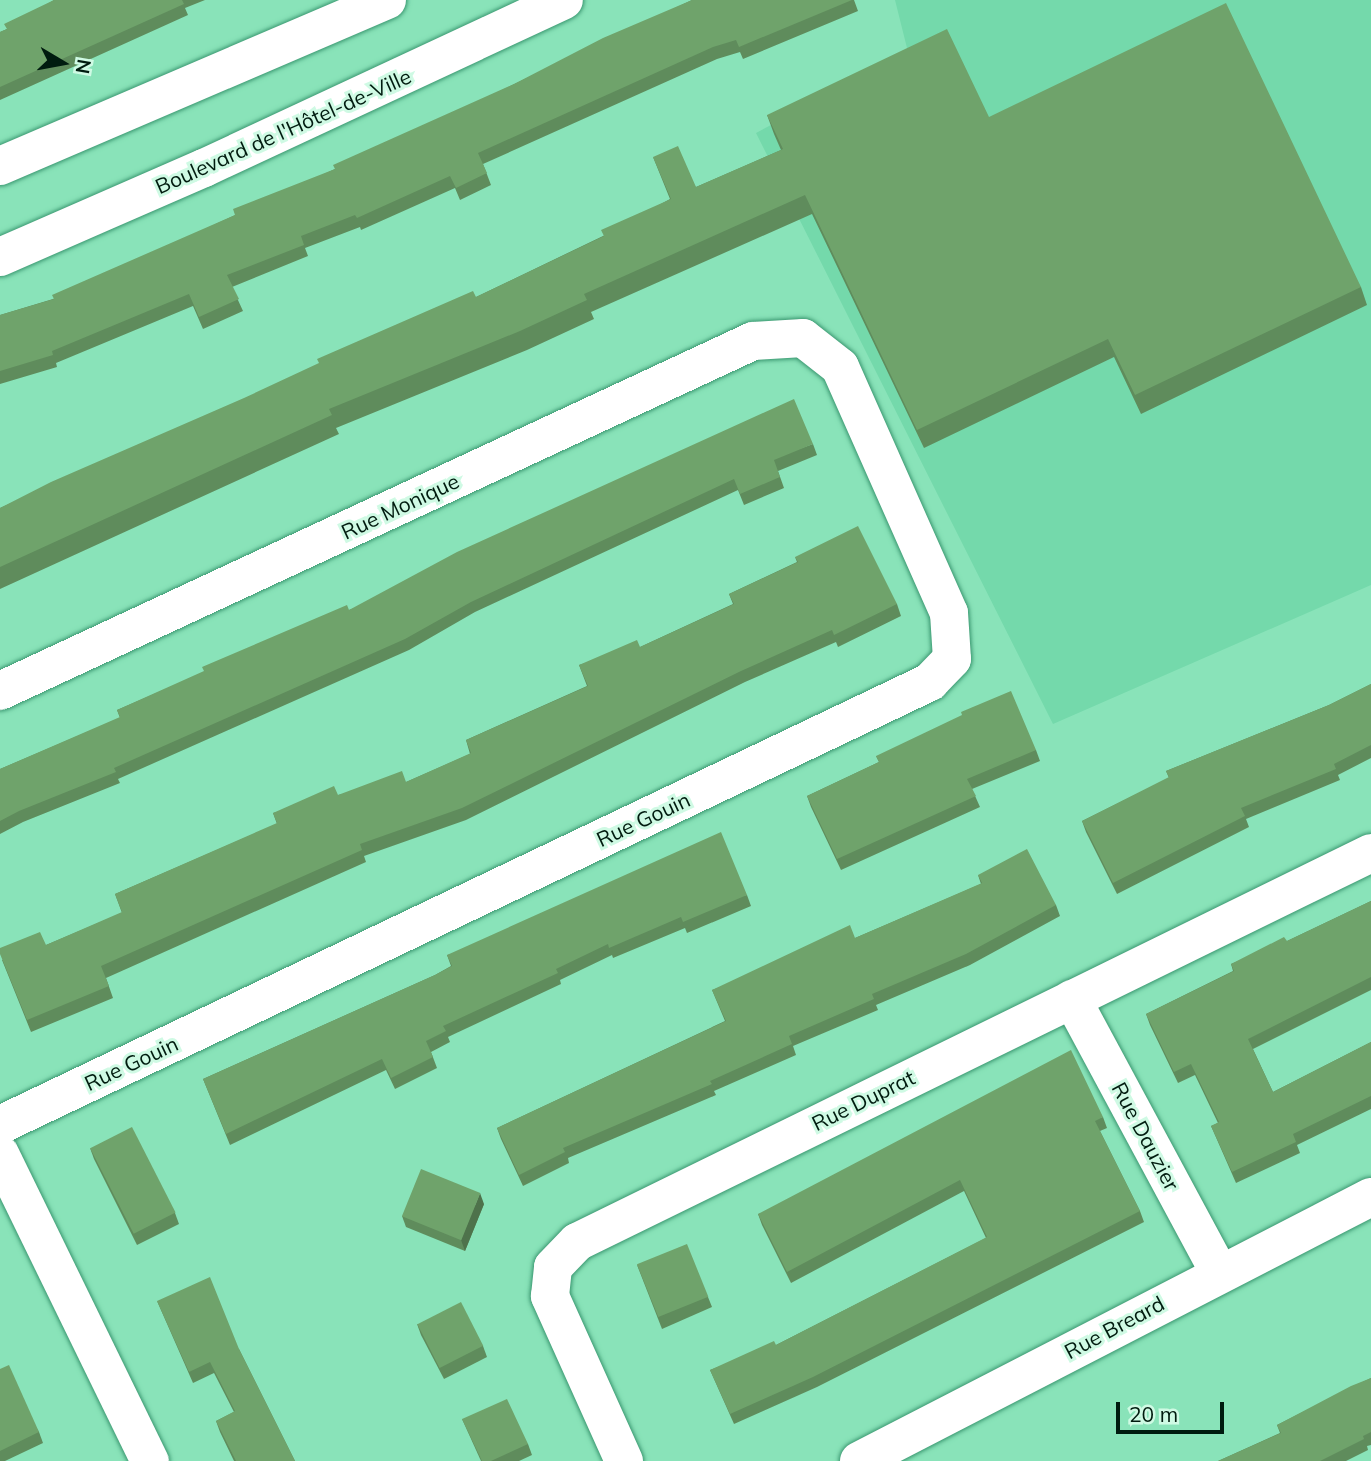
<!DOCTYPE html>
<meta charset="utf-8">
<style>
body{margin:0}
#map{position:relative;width:1371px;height:1461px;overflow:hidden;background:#89e3b9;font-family:Mulish,sans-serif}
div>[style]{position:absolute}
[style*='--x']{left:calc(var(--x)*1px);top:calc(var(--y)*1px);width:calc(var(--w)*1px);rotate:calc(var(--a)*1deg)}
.built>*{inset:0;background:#74d9ab}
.roads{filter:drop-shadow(0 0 2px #3a9770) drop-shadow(0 0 2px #3a9770)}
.minor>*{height:38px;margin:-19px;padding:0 19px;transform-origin:19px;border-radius:19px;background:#fff}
.tertiary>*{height:38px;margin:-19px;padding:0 19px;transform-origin:19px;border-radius:19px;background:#fff}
.wall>*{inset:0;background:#5f8c5c}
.shaded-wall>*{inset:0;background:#4e724b}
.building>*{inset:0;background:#6fa36b;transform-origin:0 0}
span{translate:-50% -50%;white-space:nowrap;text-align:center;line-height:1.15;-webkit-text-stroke:6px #cffae4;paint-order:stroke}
.street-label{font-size:21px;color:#001b0f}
.north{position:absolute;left:28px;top:28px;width:70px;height:70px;-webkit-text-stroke:5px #cffae4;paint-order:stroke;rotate:100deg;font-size:19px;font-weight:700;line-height:28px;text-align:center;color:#001b0f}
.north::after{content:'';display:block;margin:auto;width:24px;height:32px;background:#001b0f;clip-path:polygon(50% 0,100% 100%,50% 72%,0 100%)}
.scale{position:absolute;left:1116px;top:1402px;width:108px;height:32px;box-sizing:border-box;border:4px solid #001b0f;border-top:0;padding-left:9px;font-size:21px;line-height:24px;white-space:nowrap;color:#001b0f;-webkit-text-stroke:5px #cffae4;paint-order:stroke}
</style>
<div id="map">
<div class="built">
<div style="clip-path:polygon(895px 0,1371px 0,1371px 585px,1053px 724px,756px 133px,908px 52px)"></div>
</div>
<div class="roads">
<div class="minor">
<div style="--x:0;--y:691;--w:830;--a:-24.93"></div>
<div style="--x:753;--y:341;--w:50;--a:-3.4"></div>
<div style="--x:803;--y:338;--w:47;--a:38.1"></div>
<div style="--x:840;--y:367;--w:269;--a:66.1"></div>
<div style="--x:949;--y:613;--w:46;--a:86.3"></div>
<div style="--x:952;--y:659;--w:32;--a:134"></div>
<div style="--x:930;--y:682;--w:1030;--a:154.53"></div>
<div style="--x:1072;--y:999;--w:310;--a:61.7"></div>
<div style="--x:0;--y:1154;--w:342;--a:64"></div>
<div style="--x:624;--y:1461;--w:181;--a:-114.2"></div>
<div style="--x:550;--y:1296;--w:29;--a:-84"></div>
<div style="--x:553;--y:1267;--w:35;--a:-46"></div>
<div style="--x:577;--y:1242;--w:884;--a:-26.1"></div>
<div style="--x:859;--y:1461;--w:576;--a:-27.28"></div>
</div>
<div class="tertiary">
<div style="--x:0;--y:166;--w:421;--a:-23.2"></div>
<div style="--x:0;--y:257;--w:223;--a:-23.6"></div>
<div style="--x:204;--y:168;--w:397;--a:-25"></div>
</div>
</div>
<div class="wall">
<div style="clip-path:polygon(54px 0,205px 0,185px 8px,188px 15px,0 100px,0 32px,7px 29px)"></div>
<div style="clip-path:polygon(692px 0,854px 0,858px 11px,743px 59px,740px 52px,717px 59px,483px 164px,491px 185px,460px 200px,455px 188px,361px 230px,360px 227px,305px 248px,308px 256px,232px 287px,243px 311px,203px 329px,193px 306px,56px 363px,57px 367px,0 384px,0 315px,53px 299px,335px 169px)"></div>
<div style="clip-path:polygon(767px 115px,989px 117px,1361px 287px,1367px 305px,1141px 414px,1114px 357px,924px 448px,812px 214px,591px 312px,594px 319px,527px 350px,336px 428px,339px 434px,0 589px,0 508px,476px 297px,603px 236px,670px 199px,653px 157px,696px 187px,781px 150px,774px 134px)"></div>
<div style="clip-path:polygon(813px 444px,817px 455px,778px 471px,784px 488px,744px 505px,738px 490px,475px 612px,409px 650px,118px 779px,120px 783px,23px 822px,0 834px,0 769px,120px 718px,117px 710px,349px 610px)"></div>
<div style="clip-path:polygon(795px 557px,897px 604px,901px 616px,838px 647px,836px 642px,745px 682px,466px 820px,364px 856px,366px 862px,106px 978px,113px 998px,31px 1032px,2px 960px,46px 945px,122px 913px,115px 894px,277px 824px,273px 813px,338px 795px,406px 782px,470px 754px,466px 740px,587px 686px,579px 665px,640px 647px,733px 604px,729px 594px,797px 562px)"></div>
<div style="clip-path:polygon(1371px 684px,1371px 758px,1338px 775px,1340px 780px,1246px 819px,1249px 827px,1117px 894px,1086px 832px,1082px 821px,1169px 778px,1166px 771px,1329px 705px)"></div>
<div style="clip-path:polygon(1036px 750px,1040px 761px,972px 789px,980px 807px,841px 870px,811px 807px,807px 796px,879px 762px,876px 756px)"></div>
<div style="clip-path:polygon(978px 875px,1056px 905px,1060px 916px,970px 965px,876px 1005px,878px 1010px,793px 1046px,796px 1055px,714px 1091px,716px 1095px,568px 1158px,569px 1163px,523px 1186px,501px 1139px,497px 1128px,725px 1021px,712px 990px,855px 938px,981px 884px)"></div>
<div style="clip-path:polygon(747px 895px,751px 906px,687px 933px,685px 928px,613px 958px,612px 955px,560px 980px,561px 984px,448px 1037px,450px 1042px,431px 1052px,437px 1068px,395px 1089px,386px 1070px,230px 1145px,203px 1079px,435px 975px,451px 966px,447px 955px)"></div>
<div style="clip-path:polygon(1371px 901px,1371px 990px,1253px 1049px,1273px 1092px,1371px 1042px,1371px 1109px,1297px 1145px,1300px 1153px,1236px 1183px,1211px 1126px,1218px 1123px,1195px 1075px,1178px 1083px,1150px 1025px,1146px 1014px,1233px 971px,1231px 964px,1287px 941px)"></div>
<div style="clip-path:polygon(1103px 1117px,1107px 1128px,1100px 1131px,1140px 1211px,1144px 1222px,817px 1387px,734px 1424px,710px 1370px,776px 1345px,986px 1238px,964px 1191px,791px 1283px,762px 1225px,758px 1214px)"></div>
<div style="clip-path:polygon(90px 1148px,175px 1213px,179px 1224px,137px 1245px,94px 1159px)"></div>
<div style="clip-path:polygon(484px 1204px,465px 1251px,406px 1227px,402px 1216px)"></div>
<div style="clip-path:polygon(637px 1265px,708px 1297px,712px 1307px,662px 1329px)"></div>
<div style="clip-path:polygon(157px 1301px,239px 1349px,295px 1461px,234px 1461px,220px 1432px,216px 1421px,234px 1412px,214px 1373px,193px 1383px)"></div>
<div style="clip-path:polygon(417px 1324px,483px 1346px,487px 1357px,444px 1379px,421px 1335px)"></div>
<div style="clip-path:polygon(0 1369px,39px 1432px,43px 1443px,5px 1461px,0 1461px)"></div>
<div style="clip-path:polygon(1371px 1378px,1371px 1445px,1367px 1446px,1368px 1450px,1346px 1461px,1218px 1461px,1280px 1433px,1277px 1425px)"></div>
<div style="clip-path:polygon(462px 1419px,528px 1444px,532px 1455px,519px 1461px,481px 1461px)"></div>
</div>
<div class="shaded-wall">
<div style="clip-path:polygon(480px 1193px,484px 1204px,465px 1251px,461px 1240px)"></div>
</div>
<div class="building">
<div style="clip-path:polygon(54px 0,182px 0,184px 4px,0 87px,0 32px,7px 29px,4px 24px)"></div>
<div style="clip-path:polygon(692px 0,852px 0,739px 47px,736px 40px,713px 47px,478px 153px,487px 173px,456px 188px,450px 176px,357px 218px,355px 215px,301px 236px,304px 245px,227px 275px,239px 299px,199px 317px,189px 294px,52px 351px,53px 355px,0 371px,0 315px,54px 299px,52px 295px,235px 215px,233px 209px,335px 169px,333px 165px,514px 84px,603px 38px)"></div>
<div style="clip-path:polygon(1226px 3px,1361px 287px,1135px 395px,1108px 339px,917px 430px,805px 195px,584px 294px,587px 300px,520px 331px,329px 409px,332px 415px,0 567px,0 508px,51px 482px,244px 398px,319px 363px,317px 359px,473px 291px,476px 297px,604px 236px,601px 230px,671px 199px,653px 157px,678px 146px,696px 187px,783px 149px,767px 115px,947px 29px,989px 117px)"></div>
<div style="clip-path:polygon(794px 399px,813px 444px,774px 460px,780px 477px,740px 494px,734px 479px,471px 602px,405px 639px,114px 768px,116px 772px,19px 811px,0 821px,0 769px,120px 717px,117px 710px,204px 671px,202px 667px,347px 605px,349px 610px,457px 552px)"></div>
<div style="clip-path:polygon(858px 526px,897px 604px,834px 635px,832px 630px,741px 671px,462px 808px,360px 844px,362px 850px,101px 966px,109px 986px,27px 1020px,0 954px,0 948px,40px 932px,46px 945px,122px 912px,115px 894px,277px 823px,273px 813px,334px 786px,338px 795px,402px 771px,406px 782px,471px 753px,466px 740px,588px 686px,579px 665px,637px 640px,640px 647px,734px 604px,729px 594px,798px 562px,795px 557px)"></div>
<div style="clip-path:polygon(1371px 684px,1371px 745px,1334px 764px,1336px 769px,1241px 808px,1245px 816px,1113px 883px,1082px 821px,1169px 777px,1166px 771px,1329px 705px)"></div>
<div style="clip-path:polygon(1011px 691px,1036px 750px,967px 779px,976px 796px,837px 859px,807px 796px,879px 762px,876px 756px,962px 715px,961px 712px)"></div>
<div style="clip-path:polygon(721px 832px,747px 895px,683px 922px,681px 917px,609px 948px,608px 944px,556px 969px,558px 973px,443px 1026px,446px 1031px,426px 1041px,433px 1057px,391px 1078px,382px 1059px,226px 1134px,203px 1079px,435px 975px,452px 966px,447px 955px)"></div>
<div style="clip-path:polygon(1027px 849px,1056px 905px,966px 954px,872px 994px,874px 999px,789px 1036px,792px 1044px,710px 1081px,712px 1084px,563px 1148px,565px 1152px,519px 1175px,497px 1128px,726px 1021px,712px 990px,850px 925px,855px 938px,982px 883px,978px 875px)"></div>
<div style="clip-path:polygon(1371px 901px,1371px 977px,1248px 1039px,1273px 1092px,1371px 1042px,1371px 1096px,1293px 1134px,1296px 1142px,1232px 1172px,1211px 1126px,1219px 1122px,1191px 1064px,1174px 1072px,1146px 1014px,1234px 971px,1231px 964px,1284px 937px,1287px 941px)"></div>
<div style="clip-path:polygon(1071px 1050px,1103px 1117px,1095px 1121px,1140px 1211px,813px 1377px,730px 1414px,710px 1370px,774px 1341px,776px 1345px,987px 1237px,960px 1180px,787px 1272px,758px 1214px)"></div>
<div style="left:132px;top:1127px;width:96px;height:47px;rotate:63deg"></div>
<div style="left:421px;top:1169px;width:64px;height:51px;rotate:22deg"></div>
<div style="left:687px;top:1244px;width:57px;height:54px;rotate:68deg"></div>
<div style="clip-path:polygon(210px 1277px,239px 1349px,295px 1461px,236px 1461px,216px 1421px,235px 1411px,210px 1362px,189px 1372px,157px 1301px)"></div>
<div style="left:461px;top:1302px;width:49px;height:49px;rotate:63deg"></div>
<div style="clip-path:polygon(9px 1365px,39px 1432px,0 1451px,0 1369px)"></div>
<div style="clip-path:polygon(1371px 1378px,1371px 1432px,1363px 1436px,1364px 1439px,1320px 1461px,1218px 1461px,1281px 1433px,1277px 1425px,1351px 1386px)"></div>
<div style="clip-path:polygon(507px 1399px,528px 1444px,491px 1461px,482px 1461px,462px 1419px)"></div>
</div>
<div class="street-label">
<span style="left:283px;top:131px;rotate:-24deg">Boulevard de l'Hôtel-de-Ville</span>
<span style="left:400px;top:506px;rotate:-25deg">Rue Monique</span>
<span style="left:643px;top:819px;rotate:-25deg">Rue Gouin</span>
<span style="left:131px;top:1063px;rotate:-25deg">Rue Gouin</span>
<span style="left:863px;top:1100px;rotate:-26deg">Rue Duprat</span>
<span style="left:1146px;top:1136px;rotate:62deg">Rue Dauzier</span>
<span style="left:1114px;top:1327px;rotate:-28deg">Rue Breard</span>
</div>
<div class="north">N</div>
<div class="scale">20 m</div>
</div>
